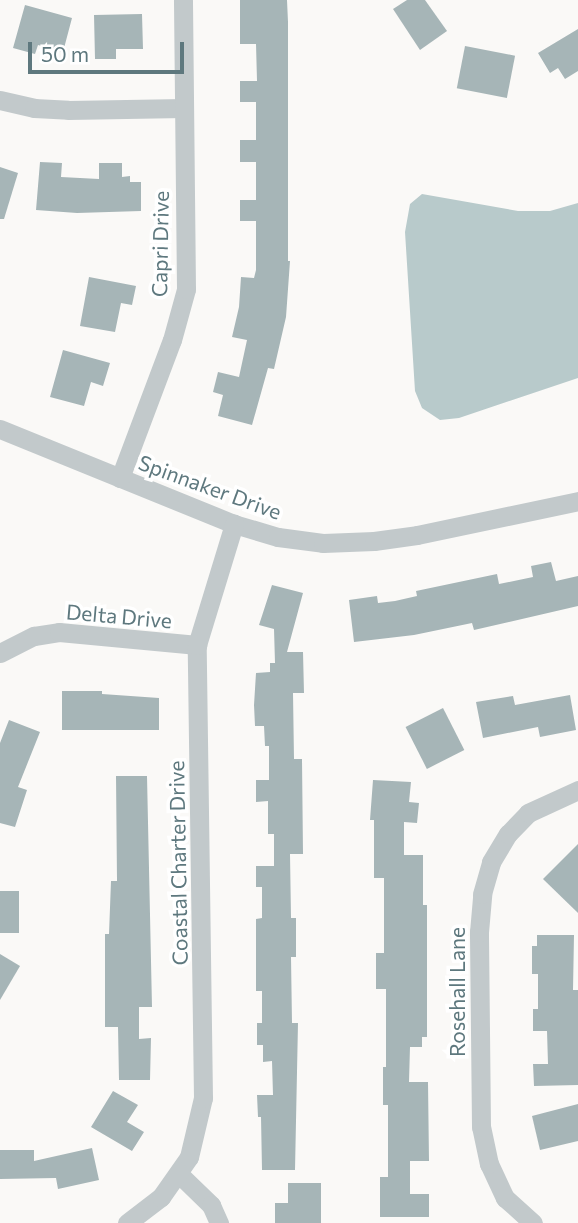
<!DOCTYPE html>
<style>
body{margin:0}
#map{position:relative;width:578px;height:1223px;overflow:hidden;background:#faf9f7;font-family:Commissioner,sans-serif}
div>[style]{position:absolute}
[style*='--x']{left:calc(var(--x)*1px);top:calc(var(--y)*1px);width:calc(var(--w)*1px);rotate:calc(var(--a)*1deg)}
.water>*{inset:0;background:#b8cacb}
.building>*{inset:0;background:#a6b5b7;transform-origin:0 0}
.minor>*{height:19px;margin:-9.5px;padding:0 9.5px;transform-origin:9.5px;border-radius:9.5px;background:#c2c9cb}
span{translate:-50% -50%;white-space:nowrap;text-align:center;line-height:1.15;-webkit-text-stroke:7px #fff;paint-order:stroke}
.street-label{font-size:21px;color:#5e787e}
.scale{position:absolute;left:28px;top:42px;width:156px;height:32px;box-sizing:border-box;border:4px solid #5e787e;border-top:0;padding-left:9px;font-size:21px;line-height:24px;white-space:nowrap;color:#5e787e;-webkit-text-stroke:5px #fff;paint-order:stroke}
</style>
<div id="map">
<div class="water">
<div style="clip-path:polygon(422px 194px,518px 211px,550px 211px,578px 203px,578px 378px,459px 418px,440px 420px,422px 408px,415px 391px,405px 232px,410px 204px)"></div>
</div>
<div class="building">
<div style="clip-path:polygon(240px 0,287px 0,288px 22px,288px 261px,290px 261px,286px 317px,274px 369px,268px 368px,252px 425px,218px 416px,223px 395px,213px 392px,218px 372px,239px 377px,247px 340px,232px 337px,239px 307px,241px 277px,254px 278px,256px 270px,256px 221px,240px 221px,240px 200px,256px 200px,256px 162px,240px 162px,240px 140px,256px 140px,256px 102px,240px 102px,240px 81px,257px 81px,256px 44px,240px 44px)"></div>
<div style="clip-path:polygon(407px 0,425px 0,447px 31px,420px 50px,393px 9px)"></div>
<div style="clip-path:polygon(25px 5px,72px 18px,63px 52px,38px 45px,35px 54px,13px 48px)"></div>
<div style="clip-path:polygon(142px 14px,143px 49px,116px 49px,116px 59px,95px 59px,94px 15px)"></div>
<div style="clip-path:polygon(578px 29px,578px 71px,565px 79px,558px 68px,550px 73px,538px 53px)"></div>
<div style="left:465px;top:46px;width:51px;height:43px;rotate:11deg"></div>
<div style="clip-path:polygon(40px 162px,62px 163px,61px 177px,99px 179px,99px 163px,122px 163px,122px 177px,130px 176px,130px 182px,141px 182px,141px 211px,77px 213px,36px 210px)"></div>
<div style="clip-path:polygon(0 167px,18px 173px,4px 219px,0 219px)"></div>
<div style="clip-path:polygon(89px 277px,136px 286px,132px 305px,121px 303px,115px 332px,80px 326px)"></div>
<div style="clip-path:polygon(63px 350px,110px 363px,103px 386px,91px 382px,84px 406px,50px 397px)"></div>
<div style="clip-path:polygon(551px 562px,556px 581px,578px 576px,578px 606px,474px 630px,472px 623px,414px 635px,354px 642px,349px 600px,377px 596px,378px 603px,395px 601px,417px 596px,416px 591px,497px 574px,499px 584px,533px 577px,531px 566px)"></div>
<div style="clip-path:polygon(272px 585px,303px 593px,287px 652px,303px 652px,304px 693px,293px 693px,294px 759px,302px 759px,303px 854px,290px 854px,291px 918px,296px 918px,296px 957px,291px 957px,292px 1023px,298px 1023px,295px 1170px,262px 1170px,261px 1117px,258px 1117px,257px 1095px,273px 1095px,272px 1061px,263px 1062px,263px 1045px,257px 1045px,257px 1023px,262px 1023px,262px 991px,256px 991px,256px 919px,262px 918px,262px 887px,256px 887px,256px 866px,274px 866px,274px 834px,268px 834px,268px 801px,256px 802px,256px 780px,269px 780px,269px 746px,265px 746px,264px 726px,255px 726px,254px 705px,256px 673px,270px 672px,270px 663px,275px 663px,274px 629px,259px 625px)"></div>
<div style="clip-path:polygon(62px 691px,102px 691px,102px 694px,159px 698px,159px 730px,62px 730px)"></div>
<div style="clip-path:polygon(570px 695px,576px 730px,540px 737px,538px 727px,483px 738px,476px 702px,513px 696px,515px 705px)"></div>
<div style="left:443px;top:708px;width:47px;height:42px;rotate:63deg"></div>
<div style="clip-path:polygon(9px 720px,40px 732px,18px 787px,27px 790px,15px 827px,0 823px,0 743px)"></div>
<div style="clip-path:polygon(116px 776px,147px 776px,152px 1007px,139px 1007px,139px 1039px,151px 1038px,150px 1080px,119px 1080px,118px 1027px,105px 1027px,105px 934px,109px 934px,111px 881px,117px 881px)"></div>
<div style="clip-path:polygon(373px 780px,411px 782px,409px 802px,419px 803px,417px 823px,404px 822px,404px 855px,423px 855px,423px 905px,427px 905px,427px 1037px,422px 1037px,422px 1047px,410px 1047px,409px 1082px,428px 1082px,429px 1161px,410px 1161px,410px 1194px,429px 1194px,429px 1217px,380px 1217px,380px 1177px,388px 1177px,388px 1105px,383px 1105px,383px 1067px,386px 1067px,386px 989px,376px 989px,376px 953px,384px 953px,384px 878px,374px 878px,374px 820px,370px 820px)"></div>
<div style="clip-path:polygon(578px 844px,578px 913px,543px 879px)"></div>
<div style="left:0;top:891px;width:19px;height:42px"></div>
<div style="clip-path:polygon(537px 935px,574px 935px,573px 990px,578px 990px,578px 1085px,534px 1086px,533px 1064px,548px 1064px,547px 1031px,533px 1031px,533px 1009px,538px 1009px,538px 974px,532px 974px,532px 946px,537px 946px)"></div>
<div style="clip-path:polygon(0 954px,20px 966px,0 1000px)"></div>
<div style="clip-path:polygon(113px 1091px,138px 1105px,127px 1122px,144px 1132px,132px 1151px,91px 1127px)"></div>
<div style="clip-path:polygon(578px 1104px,578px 1141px,540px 1150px,532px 1116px)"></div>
<div style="clip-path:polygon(92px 1148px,99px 1180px,58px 1189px,56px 1178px,0 1179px,0 1150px,34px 1150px,34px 1161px)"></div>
<div style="clip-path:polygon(288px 1183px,321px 1183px,321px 1223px,275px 1223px,275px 1203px,288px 1203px)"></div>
</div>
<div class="minor">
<div style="--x:0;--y:100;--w:35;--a:13"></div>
<div style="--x:34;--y:108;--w:34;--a:3"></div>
<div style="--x:68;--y:110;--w:116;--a:-1"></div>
<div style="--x:0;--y:429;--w:253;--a:22.1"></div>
<div style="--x:234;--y:524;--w:46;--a:16.5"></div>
<div style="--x:278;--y:537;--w:45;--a:7.6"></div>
<div style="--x:323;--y:543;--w:51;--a:-2.2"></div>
<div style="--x:374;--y:541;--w:43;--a:-7.9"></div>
<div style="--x:417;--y:535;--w:165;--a:-11.9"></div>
<div style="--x:120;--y:478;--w:147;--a:-69.4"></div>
<div style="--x:172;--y:340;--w:53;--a:-74.6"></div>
<div style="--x:186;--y:289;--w:289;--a:-90.6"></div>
<div style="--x:0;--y:653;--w:38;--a:-27"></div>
<div style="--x:34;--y:636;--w:25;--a:-9"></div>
<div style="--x:59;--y:632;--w:139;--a:5.4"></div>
<div style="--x:179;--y:1174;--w:45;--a:44.1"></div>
<div style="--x:211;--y:1205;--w:20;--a:66"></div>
<div style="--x:127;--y:1223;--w:43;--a:-37.4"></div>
<div style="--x:161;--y:1197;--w:49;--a:-55"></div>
<div style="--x:189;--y:1157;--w:61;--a:-76.7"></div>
<div style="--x:203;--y:1098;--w:453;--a:-90.8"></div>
<div style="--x:197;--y:645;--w:127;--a:-73"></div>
<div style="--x:533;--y:1223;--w:38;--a:-138"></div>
<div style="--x:505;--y:1198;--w:38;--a:-115"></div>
<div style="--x:489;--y:1164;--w:38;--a:-102"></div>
<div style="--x:481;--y:1127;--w:195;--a:-90.6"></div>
<div style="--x:479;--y:932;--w:38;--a:-85"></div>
<div style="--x:482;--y:894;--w:33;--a:-74"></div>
<div style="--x:491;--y:862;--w:33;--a:-59"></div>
<div style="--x:508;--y:834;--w:29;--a:-46"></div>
<div style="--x:528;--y:813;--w:55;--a:-24.7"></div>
</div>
<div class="street-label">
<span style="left:160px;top:244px;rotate:-89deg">Capri Drive</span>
<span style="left:210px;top:487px;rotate:20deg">Spinnaker Drive</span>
<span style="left:119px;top:616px;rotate:5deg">Delta Drive</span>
<span style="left:178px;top:863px;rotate:-91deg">Coastal Charter Drive</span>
<span style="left:457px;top:992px;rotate:-90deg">Rosehall Lane</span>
</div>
<div class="scale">50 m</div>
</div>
